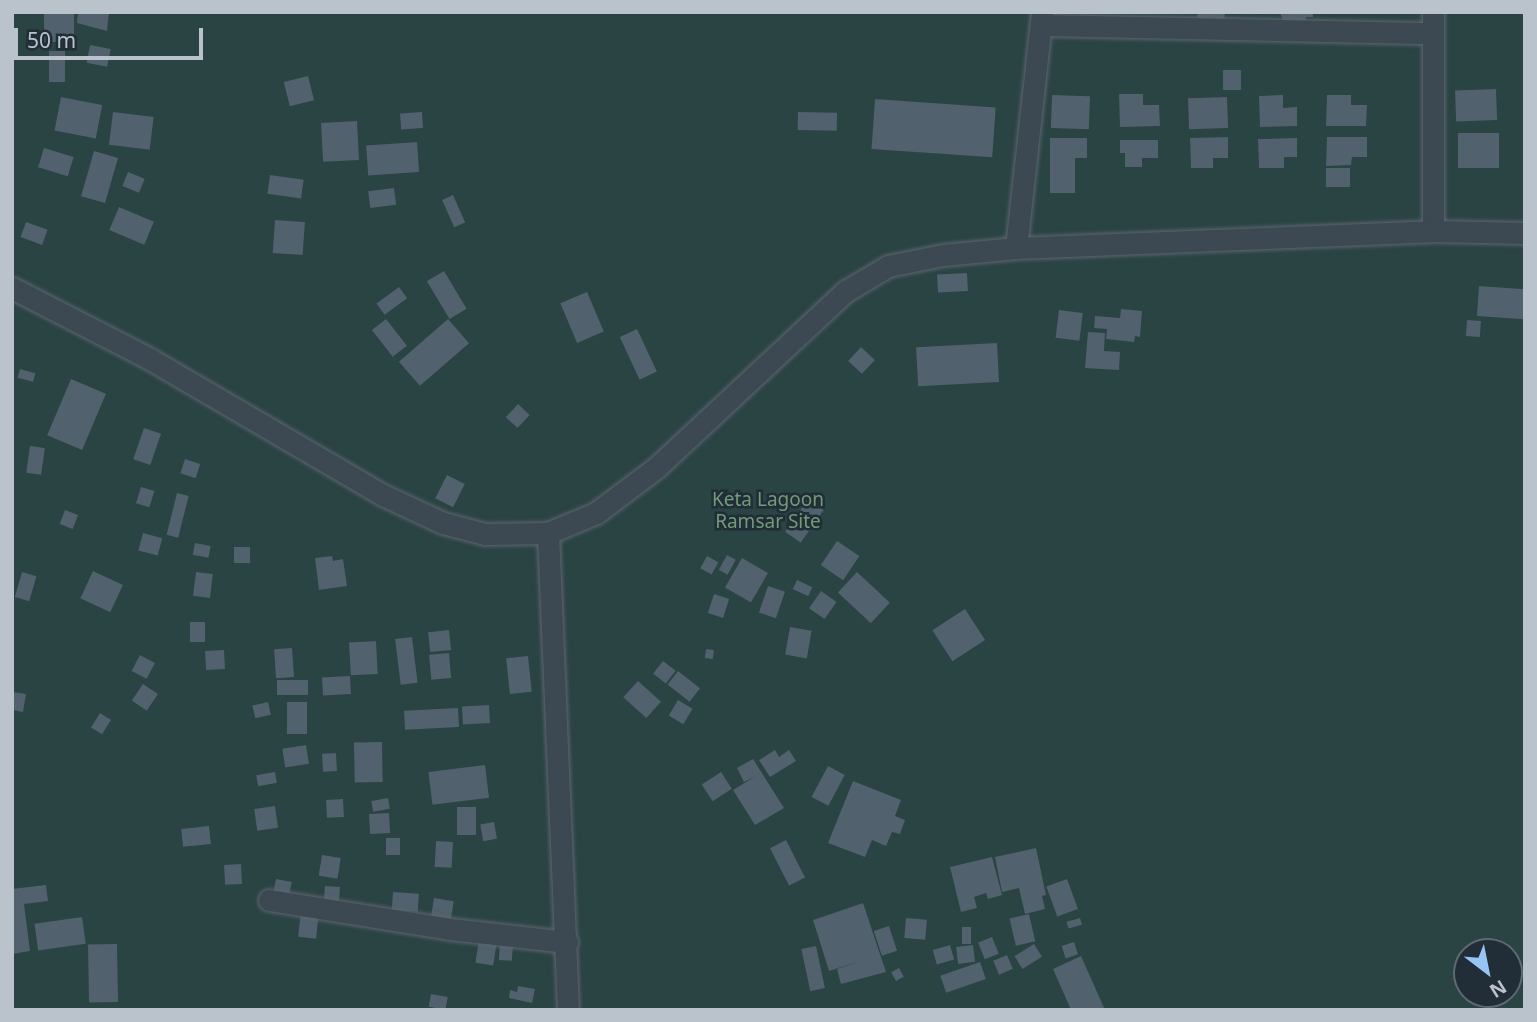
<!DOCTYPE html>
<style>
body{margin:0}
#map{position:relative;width:1537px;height:1022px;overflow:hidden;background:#283642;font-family:"Noto Sans",sans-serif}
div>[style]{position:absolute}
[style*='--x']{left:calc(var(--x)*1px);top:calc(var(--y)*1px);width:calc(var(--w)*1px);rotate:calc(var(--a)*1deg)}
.green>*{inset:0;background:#2a4343}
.building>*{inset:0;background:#51616d;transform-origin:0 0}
.roads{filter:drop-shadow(0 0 2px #5b666f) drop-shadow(0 0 2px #5b666f)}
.street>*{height:21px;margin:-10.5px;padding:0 10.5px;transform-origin:10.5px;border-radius:10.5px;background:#3c4852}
span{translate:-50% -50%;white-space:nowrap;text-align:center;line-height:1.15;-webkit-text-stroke:5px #212d37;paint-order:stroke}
.park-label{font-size:19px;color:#729c77}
.frame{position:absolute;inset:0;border:14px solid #bac3cc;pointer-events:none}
.north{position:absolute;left:1453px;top:938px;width:70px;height:70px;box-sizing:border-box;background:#212d37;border:2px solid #5e6973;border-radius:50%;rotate:148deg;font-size:19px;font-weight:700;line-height:28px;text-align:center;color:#bac3cc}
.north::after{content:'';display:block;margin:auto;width:24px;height:32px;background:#96c5f4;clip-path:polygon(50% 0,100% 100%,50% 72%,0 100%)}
.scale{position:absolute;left:14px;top:28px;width:189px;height:32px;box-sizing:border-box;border:4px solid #bac3cc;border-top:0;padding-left:9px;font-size:21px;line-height:24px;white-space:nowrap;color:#bac3cc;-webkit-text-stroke:5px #212d37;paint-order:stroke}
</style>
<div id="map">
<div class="green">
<div style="clip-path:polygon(evenodd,12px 12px,1525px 12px,1525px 1010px,12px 1010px,12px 12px,1467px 952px,1509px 952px,1509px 994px,1467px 994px,1467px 952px)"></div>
</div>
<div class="building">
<div style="left:44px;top:12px;width:30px;height:30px"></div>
<div style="clip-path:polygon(78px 12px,109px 12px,107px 31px,77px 23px)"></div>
<div style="clip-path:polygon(1198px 12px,1225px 12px,1224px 23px,1197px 20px)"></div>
<div style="clip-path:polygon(1280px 12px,1313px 12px,1313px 17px,1306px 17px,1305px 25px,1284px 25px)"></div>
<div style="left:90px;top:45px;width:21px;height:18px;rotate:11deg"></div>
<div style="left:49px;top:51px;width:16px;height:31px"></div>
<div style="left:1241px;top:70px;width:20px;height:18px;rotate:90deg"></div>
<div style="left:308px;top:76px;width:25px;height:25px;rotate:76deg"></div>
<div style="left:1496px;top:89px;width:31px;height:41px;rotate:88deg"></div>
<div style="clip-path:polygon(1119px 94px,1143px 94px,1143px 105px,1159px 105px,1160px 126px,1120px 127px)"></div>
<div style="left:1052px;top:95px;width:38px;height:33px;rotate:2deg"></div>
<div style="clip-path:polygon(1283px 95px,1283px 108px,1297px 107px,1297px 126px,1260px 127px,1259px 96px)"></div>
<div style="clip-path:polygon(1327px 95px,1351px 95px,1351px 105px,1367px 105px,1366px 126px,1326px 126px)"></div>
<div style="left:61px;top:97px;width:42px;height:34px;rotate:11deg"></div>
<div style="left:1227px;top:97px;width:31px;height:39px;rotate:88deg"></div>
<div style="left:875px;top:99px;width:121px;height:50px;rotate:4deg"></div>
<div style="left:113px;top:112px;width:41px;height:33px;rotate:7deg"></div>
<div style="left:422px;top:112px;width:16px;height:22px;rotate:86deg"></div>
<div style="left:798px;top:112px;width:39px;height:18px;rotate:1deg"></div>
<div style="left:357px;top:121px;width:39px;height:36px;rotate:87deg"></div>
<div style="left:1458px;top:133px;width:41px;height:35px"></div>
<div style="clip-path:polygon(1228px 137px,1228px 158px,1213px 158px,1213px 168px,1191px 168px,1190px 138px)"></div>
<div style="clip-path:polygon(1327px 137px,1367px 137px,1367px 157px,1352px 157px,1351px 165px,1326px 166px)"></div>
<div style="clip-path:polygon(1050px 138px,1087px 138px,1087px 158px,1075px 158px,1075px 193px,1050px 193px)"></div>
<div style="clip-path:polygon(1297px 138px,1297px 157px,1284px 157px,1284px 168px,1259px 168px,1258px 139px)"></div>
<div style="clip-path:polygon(1120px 140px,1158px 140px,1158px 158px,1142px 158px,1142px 167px,1125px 167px,1125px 153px,1120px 153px)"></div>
<div style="left:417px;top:142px;width:30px;height:51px;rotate:86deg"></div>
<div style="left:44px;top:148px;width:31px;height:20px;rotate:17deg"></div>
<div style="left:94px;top:151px;width:25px;height:47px;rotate:16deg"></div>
<div style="left:1326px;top:168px;width:24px;height:19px"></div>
<div style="left:128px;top:172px;width:18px;height:15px;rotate:22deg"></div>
<div style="left:270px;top:175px;width:34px;height:19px;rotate:8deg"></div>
<div style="left:394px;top:188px;width:17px;height:26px;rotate:83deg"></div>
<div style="left:453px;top:195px;width:30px;height:12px;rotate:66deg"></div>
<div style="left:119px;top:207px;width:38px;height:25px;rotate:23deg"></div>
<div style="left:275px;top:220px;width:30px;height:33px;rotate:4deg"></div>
<div style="left:26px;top:222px;width:23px;height:16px;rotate:20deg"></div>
<div style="left:444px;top:271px;width:44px;height:20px;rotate:59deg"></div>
<div style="left:967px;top:273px;width:18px;height:30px;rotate:87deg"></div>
<div style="left:1479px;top:286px;width:46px;height:30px;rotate:4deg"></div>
<div style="left:399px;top:287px;width:14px;height:28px;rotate:54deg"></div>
<div style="left:587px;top:292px;width:43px;height:29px;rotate:67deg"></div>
<div style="clip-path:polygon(1121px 309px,1142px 311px,1140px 337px,1135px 336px,1134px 342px,1106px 339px,1107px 329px,1094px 328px,1095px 316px,1120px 318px)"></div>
<div style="left:1059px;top:310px;width:24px;height:28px;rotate:7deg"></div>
<div style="left:386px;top:319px;width:34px;height:18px;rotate:52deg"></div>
<div style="left:448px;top:319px;width:32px;height:65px;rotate:49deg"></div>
<div style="left:1467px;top:320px;width:14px;height:16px;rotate:4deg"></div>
<div style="left:637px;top:329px;width:47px;height:19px;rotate:65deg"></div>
<div style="clip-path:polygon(1088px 332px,1105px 333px,1104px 351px,1120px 352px,1119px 370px,1085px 368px)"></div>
<div style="left:997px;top:343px;width:39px;height:81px;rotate:87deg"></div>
<div style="left:861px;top:347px;width:19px;height:19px;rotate:43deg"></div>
<div style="left:20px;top:369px;width:16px;height:9px;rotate:15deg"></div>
<div style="left:71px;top:379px;width:38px;height:61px;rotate:23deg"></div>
<div style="left:518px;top:404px;width:16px;height:18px;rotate:43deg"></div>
<div style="left:144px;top:428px;width:18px;height:33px;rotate:19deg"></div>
<div style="left:30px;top:446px;width:15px;height:27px;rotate:8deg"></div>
<div style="left:185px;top:459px;width:16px;height:15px;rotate:18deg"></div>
<div style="left:447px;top:475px;width:20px;height:26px;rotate:27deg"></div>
<div style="left:141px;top:487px;width:14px;height:17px;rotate:17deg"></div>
<div style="left:177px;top:493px;width:12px;height:43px;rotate:14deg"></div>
<div style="left:808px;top:499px;width:19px;height:40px;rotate:35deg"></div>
<div style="left:65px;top:510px;width:14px;height:15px;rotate:21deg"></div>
<div style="left:143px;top:533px;width:20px;height:18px;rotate:15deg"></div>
<div style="left:837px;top:541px;width:27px;height:29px;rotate:34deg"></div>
<div style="left:195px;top:543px;width:16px;height:12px;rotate:11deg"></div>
<div style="left:234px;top:547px;width:16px;height:16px"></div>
<div style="left:727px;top:555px;width:10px;height:17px;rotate:29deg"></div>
<div style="clip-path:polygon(332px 556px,333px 561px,343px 559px,347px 586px,319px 590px,315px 558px)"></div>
<div style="left:707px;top:556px;width:13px;height:14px;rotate:29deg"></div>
<div style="left:742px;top:558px;width:30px;height:34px;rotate:30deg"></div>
<div style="left:93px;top:571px;width:33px;height:30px;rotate:25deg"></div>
<div style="left:22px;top:572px;width:15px;height:26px;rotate:16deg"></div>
<div style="left:196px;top:572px;width:17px;height:24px;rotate:7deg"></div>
<div style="left:857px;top:572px;width:45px;height:28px;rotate:43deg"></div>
<div style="left:797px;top:580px;width:17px;height:10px;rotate:25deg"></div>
<div style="left:768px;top:586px;width:18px;height:28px;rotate:19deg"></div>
<div style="left:821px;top:591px;width:19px;height:21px;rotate:35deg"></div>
<div style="left:714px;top:594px;width:16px;height:20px;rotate:18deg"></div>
<div style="left:965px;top:609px;width:37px;height:39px;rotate:57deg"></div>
<div style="left:205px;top:622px;width:20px;height:15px;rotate:90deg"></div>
<div style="left:790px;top:627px;width:22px;height:28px;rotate:10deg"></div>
<div style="left:449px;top:630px;width:20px;height:21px;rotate:84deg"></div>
<div style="left:412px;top:637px;width:46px;height:17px;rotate:83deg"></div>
<div style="left:376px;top:641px;width:33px;height:27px;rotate:87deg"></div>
<div style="left:292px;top:648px;width:29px;height:18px;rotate:86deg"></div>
<div style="left:706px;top:649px;width:8px;height:9px;rotate:7deg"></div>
<div style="left:224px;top:650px;width:19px;height:19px;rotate:87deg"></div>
<div style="left:449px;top:653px;width:25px;height:20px;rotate:85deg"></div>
<div style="left:140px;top:655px;width:17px;height:18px;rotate:28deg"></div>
<div style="left:528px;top:656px;width:36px;height:22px;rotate:84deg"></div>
<div style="left:663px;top:661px;width:16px;height:16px;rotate:38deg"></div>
<div style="left:678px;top:671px;width:28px;height:17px;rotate:38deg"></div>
<div style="left:350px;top:676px;width:18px;height:28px;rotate:87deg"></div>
<div style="left:308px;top:680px;width:15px;height:31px;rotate:90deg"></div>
<div style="left:638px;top:681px;width:31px;height:22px;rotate:42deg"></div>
<div style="left:143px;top:684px;width:18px;height:20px;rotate:34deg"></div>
<div style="clip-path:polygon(13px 692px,26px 694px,23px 712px,12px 710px)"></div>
<div style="left:678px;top:700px;width:17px;height:18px;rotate:31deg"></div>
<div style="left:268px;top:702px;width:13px;height:16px;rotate:77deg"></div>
<div style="left:287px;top:702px;width:20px;height:32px"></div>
<div style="left:489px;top:705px;width:18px;height:27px;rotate:87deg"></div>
<div style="left:458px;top:708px;width:19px;height:54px;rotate:87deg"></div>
<div style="left:100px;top:713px;width:13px;height:17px;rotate:32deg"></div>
<div style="left:382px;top:742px;width:40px;height:28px;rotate:89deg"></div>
<div style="left:306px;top:745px;width:19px;height:24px;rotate:81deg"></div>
<div style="clip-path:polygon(775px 750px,779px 757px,789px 750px,796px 761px,770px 777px,759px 760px)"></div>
<div style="left:336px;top:753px;width:18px;height:14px;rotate:87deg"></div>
<div style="clip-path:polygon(753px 759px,784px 808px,755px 825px,733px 790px,756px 776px,744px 782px,737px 768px)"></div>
<div style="left:485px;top:765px;width:33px;height:57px;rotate:83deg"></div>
<div style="left:828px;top:766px;width:19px;height:35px;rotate:28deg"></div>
<div style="left:275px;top:772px;width:11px;height:19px;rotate:80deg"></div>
<div style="left:721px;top:772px;width:20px;height:23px;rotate:57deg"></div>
<div style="clip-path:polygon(853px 781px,901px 800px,895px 816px,905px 820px,900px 834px,892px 832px,886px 846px,872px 840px,865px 857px,828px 843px)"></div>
<div style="left:388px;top:798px;width:11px;height:17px;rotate:80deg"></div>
<div style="left:343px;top:799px;width:18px;height:17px;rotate:87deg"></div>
<div style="left:275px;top:806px;width:22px;height:21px;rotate:82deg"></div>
<div style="left:457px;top:807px;width:19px;height:28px"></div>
<div style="left:389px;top:813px;width:20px;height:20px;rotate:87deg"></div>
<div style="left:494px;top:822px;width:17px;height:14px;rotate:80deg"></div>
<div style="left:209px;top:826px;width:18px;height:28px;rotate:84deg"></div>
<div style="left:386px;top:838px;width:14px;height:17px"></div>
<div style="left:786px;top:840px;width:42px;height:18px;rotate:63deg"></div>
<div style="left:436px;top:841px;width:17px;height:26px;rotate:3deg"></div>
<div style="clip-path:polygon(1036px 848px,1046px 895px,1042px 896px,1045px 909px,1025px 914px,1019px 888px,1002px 892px,995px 857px)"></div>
<div style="left:322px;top:855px;width:19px;height:21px;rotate:9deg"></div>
<div style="clip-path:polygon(992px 857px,1002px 895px,988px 899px,986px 893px,974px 897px,977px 908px,961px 912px,950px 867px)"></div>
<div style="left:241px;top:864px;width:20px;height:17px;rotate:87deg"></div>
<div style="left:276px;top:879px;width:16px;height:17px;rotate:11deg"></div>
<div style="left:1067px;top:879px;width:32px;height:22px;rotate:70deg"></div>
<div style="clip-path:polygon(46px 885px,48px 901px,24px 904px,30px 951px,12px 954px,12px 889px)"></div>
<div style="left:325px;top:886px;width:15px;height:15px;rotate:4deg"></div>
<div style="left:393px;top:892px;width:26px;height:18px;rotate:4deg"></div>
<div style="left:434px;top:898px;width:20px;height:18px;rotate:9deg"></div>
<div style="clip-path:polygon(863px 903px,886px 972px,841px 984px,837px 969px,860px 961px,829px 971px,813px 920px)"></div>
<div style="left:301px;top:910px;width:18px;height:27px;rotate:6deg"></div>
<div style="left:1029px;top:914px;width:28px;height:20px;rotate:77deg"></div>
<div style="left:82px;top:917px;width:27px;height:48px;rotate:82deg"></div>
<div style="left:906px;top:918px;width:21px;height:20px;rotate:5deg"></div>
<div style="left:1080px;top:918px;width:7px;height:14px;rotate:74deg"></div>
<div style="left:889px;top:926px;width:26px;height:16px;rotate:72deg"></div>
<div style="left:962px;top:927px;width:9px;height:17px"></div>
<div style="left:992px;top:937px;width:18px;height:15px;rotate:68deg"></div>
<div style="left:479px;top:940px;width:18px;height:23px;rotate:9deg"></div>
<div style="left:1074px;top:942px;width:13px;height:13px;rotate:72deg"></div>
<div style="left:500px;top:943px;width:13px;height:17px;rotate:4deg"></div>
<div style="left:117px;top:944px;width:58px;height:29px;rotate:89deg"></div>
<div style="left:1034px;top:944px;width:15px;height:23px;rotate:58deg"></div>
<div style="left:950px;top:945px;width:15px;height:18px;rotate:74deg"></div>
<div style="left:973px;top:945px;width:17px;height:17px;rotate:83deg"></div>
<div style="left:816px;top:946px;width:43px;height:15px;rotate:78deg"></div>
<div style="left:1007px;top:955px;width:15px;height:15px;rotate:67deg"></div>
<div style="clip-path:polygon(1081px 956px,1105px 1010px,1071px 1010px,1053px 969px)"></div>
<div style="left:980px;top:962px;width:18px;height:42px;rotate:71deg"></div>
<div style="left:899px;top:968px;width:10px;height:9px;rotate:61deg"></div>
<div style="clip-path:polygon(518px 986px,535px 989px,532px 1003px,509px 998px,510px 990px,517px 992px)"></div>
<div style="left:431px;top:994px;width:17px;height:13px;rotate:10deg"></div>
</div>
<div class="roads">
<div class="street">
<div style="--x:1433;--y:12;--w:219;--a:90"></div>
<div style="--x:1042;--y:25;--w:391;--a:1.2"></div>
<div style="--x:1016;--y:248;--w:237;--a:-83.7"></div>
<div style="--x:12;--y:288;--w:155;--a:27.2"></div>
<div style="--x:150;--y:359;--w:270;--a:30.3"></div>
<div style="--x:383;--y:495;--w:66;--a:25"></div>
<div style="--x:443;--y:523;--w:43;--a:14.7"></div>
<div style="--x:485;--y:534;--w:63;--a:-0.9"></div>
<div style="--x:548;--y:533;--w:52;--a:-22.6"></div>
<div style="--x:596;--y:513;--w:76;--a:-37"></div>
<div style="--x:657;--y:467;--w:258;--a:-43"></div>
<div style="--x:846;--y:291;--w:49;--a:-30.8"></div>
<div style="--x:888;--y:266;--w:56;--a:-11.3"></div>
<div style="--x:943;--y:255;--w:73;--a:-5.5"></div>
<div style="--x:1016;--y:248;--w:417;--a:-2.3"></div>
<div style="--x:1433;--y:231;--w:92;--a:1.2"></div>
<div style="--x:548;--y:533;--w:477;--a:87.6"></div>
<div style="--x:269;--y:900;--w:183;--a:9.1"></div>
<div style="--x:450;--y:929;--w:118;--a:6.3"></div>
</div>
</div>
<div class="park-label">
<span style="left:768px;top:511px">Keta Lagoon<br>Ramsar Site</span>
</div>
<div class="frame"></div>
<div class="north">N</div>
<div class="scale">50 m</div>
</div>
